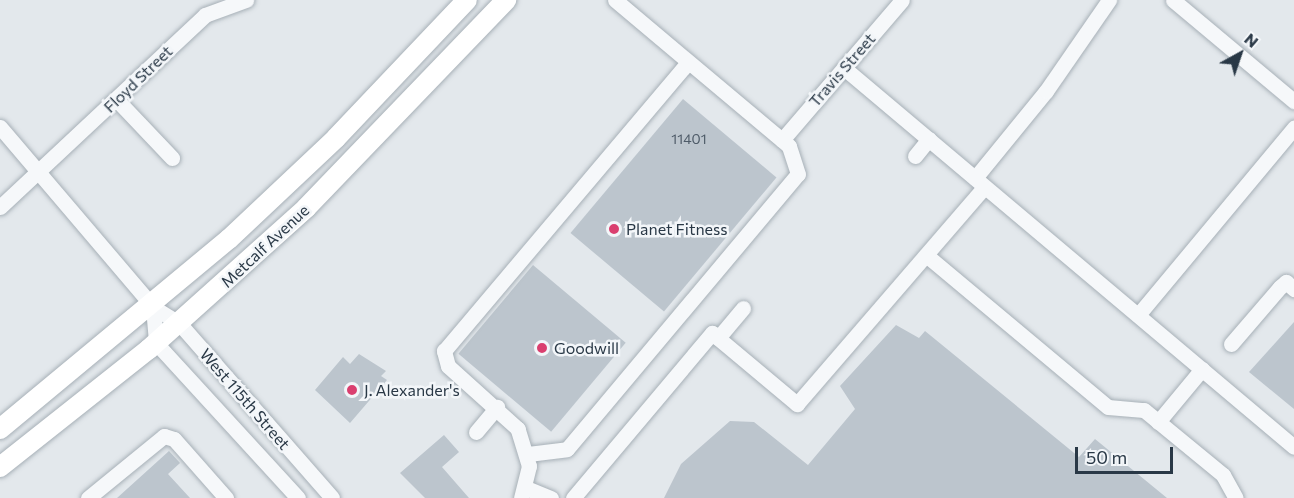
<!DOCTYPE html>
<style>
body{margin:0}
#map{position:relative;width:1294px;height:498px;overflow:hidden;background:#e3e8ec;font-family:Commissioner,sans-serif}
div>[style]{position:absolute}
[style*='--x']{left:calc(var(--x)*1px);top:calc(var(--y)*1px);width:calc(var(--w)*1px);rotate:calc(var(--a)*1deg)}
.building>*{inset:0;background:#bcc5cd;transform-origin:0 0}
.roads{filter:drop-shadow(0 0 2px #a7b0b7) drop-shadow(0 0 2px #a7b0b7)}
.minor>*{height:15px;margin:-7.5px;padding:0 7.5px;transform-origin:7.5px;border-radius:7.5px;background:#f6f8fa}
.major>*{height:20px;margin:-10px;padding:0 10px;transform-origin:10px;border-radius:10px;background:#fff}
.dots>*{width:16px;height:16px;translate:-50% -50%;box-sizing:border-box;border:3px solid #f3f6f9;border-radius:50%}
span{translate:-50% -50%;white-space:nowrap;text-align:center;line-height:1.15;-webkit-text-stroke:5px #f3f6f9;paint-order:stroke}
.number-label{font-size:14px;color:#4e5b68}
.number-label span{-webkit-text-stroke-width:0}
.street-label{font-size:16px;color:#293846}
.poi-label{font-size:16px;color:#293846}
.left{translate:0 -50%;text-align:left}
.north{position:absolute;left:1210px;top:24px;width:60px;height:60px;-webkit-text-stroke:4px #f3f6f9;paint-order:stroke;rotate:40deg;font-size:16px;font-weight:700;line-height:24px;text-align:center;color:#293846}
.north::after{content:'';display:block;margin:auto;width:21px;height:27px;background:#293846;clip-path:polygon(50% 0,100% 100%,50% 72%,0 100%)}
.scale{position:absolute;left:1075px;top:447px;width:98px;height:27px;box-sizing:border-box;border:3px solid #293846;border-top:0;padding-left:8px;font-size:18px;line-height:21px;white-space:nowrap;color:#293846;-webkit-text-stroke:4px #f3f6f9;paint-order:stroke}
</style>
<div id="map">
<div class="building">
<div style="left:683px;top:99px;width:122px;height:175px;rotate:40deg"></div>
<div style="left:533px;top:265px;width:121px;height:116px;rotate:40deg"></div>
<div style="clip-path:polygon(1294px 322px,1294px 409px,1249px 372px)"></div>
<div style="clip-path:polygon(896px 325px,919px 338px,925px 331px,1079px 457px,1095px 439px,1167px 498px,664px 498px,681px 464px,730px 421px,754px 422px,808px 465px,855px 409px,840px 386px)"></div>
<div style="clip-path:polygon(359px 354px,386px 371px,381px 376px,387px 380px,350px 423px,315px 390px,343px 357px,350px 364px)"></div>
<div style="clip-path:polygon(444px 435px,459px 452px,442px 467px,469px 498px,425px 498px,400px 473px)"></div>
<div style="clip-path:polygon(169px 451px,180px 463px,168px 474px,190px 498px,117px 498px)"></div>
</div>
<div class="roads">
<div class="minor">
<div style="--x:1173;--y:0;--w:158;--a:39.9"></div>
<div style="--x:844;--y:68;--w:588;--a:40.1"></div>
<div style="--x:117;--y:100;--w:80;--a:46.5"></div>
<div style="--x:0;--y:127;--w:236;--a:49.6"></div>
<div style="--x:153;--y:307;--w:31;--a:32"></div>
<div style="--x:179;--y:323;--w:232;--a:48.8"></div>
<div style="--x:782;--y:140;--w:184;--a:-49.4"></div>
<div style="--x:915;--y:156;--w:22;--a:-51"></div>
<div style="--x:975;--y:178;--w:112;--a:-50.8"></div>
<div style="--x:1046;--y:91;--w:111;--a:-55.3"></div>
<div style="--x:0;--y:207;--w:281;--a:-43.1"></div>
<div style="--x:205;--y:15;--w:44;--a:-20.1"></div>
<div style="--x:926;--y:255;--w:237;--a:39.9"></div>
<div style="--x:1108;--y:407;--w:36;--a:5"></div>
<div style="--x:1144;--y:410;--w:102;--a:39.4"></div>
<div style="--x:1223;--y:475;--w:26;--a:61"></div>
<div style="--x:153;--y:307;--w:36;--a:85"></div>
<div style="--x:156;--y:343;--w:210;--a:47.5"></div>
<div style="--x:1138;--y:315;--w:244;--a:-50.2"></div>
<div style="--x:718;--y:338;--w:39;--a:-50"></div>
<div style="--x:1231;--y:344;--w:75;--a:-49.3"></div>
<div style="--x:1280;--y:287;--w:8;--a:-40"></div>
<div style="--x:1286;--y:282;--w:11;--a:41"></div>
<div style="--x:1158;--y:422;--w:69;--a:-50.3"></div>
<div style="--x:476;--y:432;--w:33;--a:-50"></div>
<div style="--x:528;--y:454;--w:39;--a:-7"></div>
<div style="--x:567;--y:449;--w:359;--a:-50"></div>
<div style="--x:798;--y:174;--w:29;--a:-108"></div>
<div style="--x:789;--y:146;--w:227;--a:-140"></div>
<div style="--x:526;--y:488;--w:27;--a:22"></div>
<div style="--x:88;--y:498;--w:98;--a:-39.2"></div>
<div style="--x:164;--y:436;--w:10;--a:17"></div>
<div style="--x:174;--y:439;--w:79;--a:48.6"></div>
<div style="--x:521;--y:498;--w:33;--a:-76"></div>
<div style="--x:529;--y:466;--w:39;--a:-107"></div>
<div style="--x:518;--y:429;--w:94;--a:-138"></div>
<div style="--x:448;--y:366;--w:16;--a:-105"></div>
<div style="--x:444;--y:351;--w:378;--a:-49.8"></div>
<div style="--x:573;--y:498;--w:216;--a:-49.9"></div>
<div style="--x:712;--y:333;--w:111;--a:39.9"></div>
<div style="--x:797;--y:404;--w:286;--a:-49.2"></div>
</div>
<div class="major">
<div style="--x:0;--y:429;--w:298;--a:-39.7"></div>
<div style="--x:229;--y:239;--w:147;--a:-43.3"></div>
<div style="--x:336;--y:138;--w:190;--a:-46.5"></div>
<div style="--x:0;--y:467;--w:190;--a:-38.4"></div>
<div style="--x:149;--y:349;--w:211;--a:-41.9"></div>
<div style="--x:306;--y:208;--w:289;--a:-46.1"></div>
</div>
</div>
<div class="dots">
<div style="left:614px;top:229px;background:#da3f6f"></div>
<div style="left:542px;top:348px;background:#da3f6f"></div>
<div style="left:352px;top:390px;background:#da3f6f"></div>
</div>
<div class="number-label">
<span style="left:689px;top:139px">11401</span>
</div>
<div class="street-label">
<span style="left:842px;top:70px;rotate:-49deg">Travis Street</span>
<span style="left:138px;top:79px;rotate:-44deg">Floyd Street</span>
<span style="left:265px;top:246px;rotate:-43deg">Metcalf Avenue</span>
<span style="left:245px;top:399px;rotate:49deg">West 115th Street</span>
</div>
<div class="poi-label">
<span class="left" style="left:626px;top:229px">Planet Fitness</span>
<span class="left" style="left:554px;top:348px">Goodwill</span>
<span class="left" style="left:364px;top:390px">J. Alexander's</span>
</div>
<div class="north">N</div>
<div class="scale">50 m</div>
</div>
